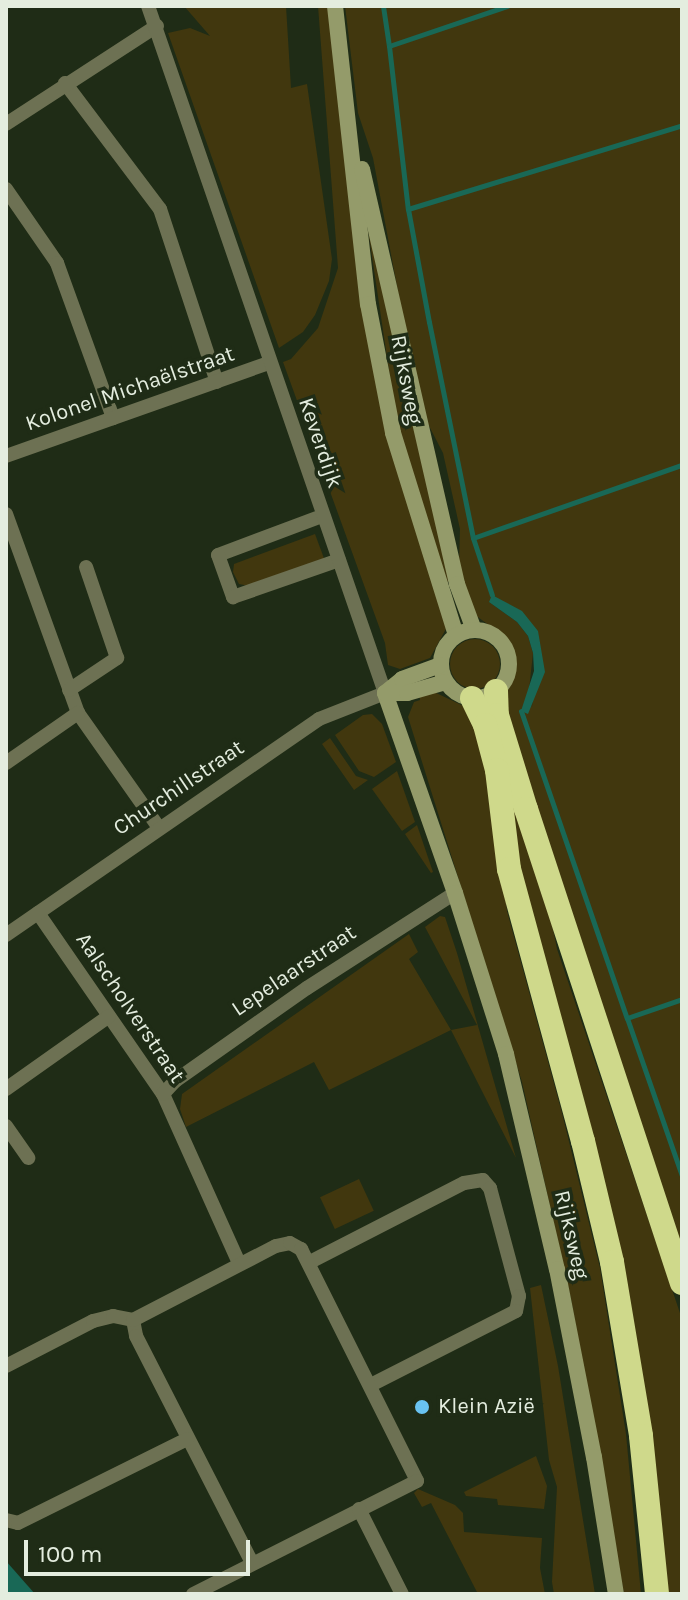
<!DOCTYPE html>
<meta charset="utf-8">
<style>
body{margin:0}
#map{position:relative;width:688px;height:1600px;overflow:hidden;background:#1f2c16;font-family:Karla,sans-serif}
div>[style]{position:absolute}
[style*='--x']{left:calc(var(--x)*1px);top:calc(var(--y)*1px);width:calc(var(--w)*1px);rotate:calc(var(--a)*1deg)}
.green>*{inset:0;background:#41370e;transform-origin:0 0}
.round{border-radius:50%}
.water>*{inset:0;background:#196856}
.stream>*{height:5px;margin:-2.5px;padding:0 2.5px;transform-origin:2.5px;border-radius:2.5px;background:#196856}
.minor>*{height:14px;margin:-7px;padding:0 7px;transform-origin:7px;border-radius:7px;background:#6d7153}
.secondary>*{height:16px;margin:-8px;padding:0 8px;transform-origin:8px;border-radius:8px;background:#949b6a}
.secondary>.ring{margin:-8px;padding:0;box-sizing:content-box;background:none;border:16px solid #949b6a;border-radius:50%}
.motorway>*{height:24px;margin:-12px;padding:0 12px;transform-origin:12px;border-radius:12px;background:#cfd98b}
.dots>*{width:22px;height:22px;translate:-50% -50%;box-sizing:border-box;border:4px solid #1f2c16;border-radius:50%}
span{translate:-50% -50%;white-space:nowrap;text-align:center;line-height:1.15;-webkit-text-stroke:7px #1f2c16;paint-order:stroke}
.street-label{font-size:22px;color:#e4eddf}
.poi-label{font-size:22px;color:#e4eddf}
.left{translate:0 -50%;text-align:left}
.frame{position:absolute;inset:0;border:8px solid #e4eddf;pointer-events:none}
.scale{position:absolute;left:24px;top:1540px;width:226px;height:36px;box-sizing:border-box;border:4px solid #e4eddf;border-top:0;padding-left:10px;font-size:24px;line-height:28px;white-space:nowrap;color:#e4eddf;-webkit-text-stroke:6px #1f2c16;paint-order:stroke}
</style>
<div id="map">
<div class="green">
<div style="clip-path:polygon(184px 6px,286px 6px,291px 88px,307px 84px,332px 259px,329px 281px,315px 315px,303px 332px,279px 348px,168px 33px,190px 28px,210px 36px)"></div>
<div style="clip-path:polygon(318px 6px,329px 6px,360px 283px,447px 627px,430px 658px,400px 669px,388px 665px,385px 643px,283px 362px,291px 359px,318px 328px,338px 268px)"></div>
<div style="clip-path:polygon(evenodd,345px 6px,682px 6px,682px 1267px,502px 697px,514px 673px,513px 650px,504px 636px,475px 615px,459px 566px,460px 529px,443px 453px,427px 422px,402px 313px,373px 158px,358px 113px,345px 6px,489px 602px,538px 631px,532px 707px,529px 690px,533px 653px,528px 636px,517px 622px,489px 602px)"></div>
<div style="clip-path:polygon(360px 176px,452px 581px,445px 582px,397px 424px)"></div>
<div style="clip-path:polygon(315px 534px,325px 561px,249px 586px,239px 584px,233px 572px,234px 564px)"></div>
<div class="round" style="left:450px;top:639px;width:50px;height:50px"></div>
<div style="clip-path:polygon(432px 691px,470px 709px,496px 791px,507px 911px,562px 1113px,600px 1268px,626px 1434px,641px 1594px,624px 1594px,571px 1299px,522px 1082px,408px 717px,414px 702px,420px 700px,419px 693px)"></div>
<div style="clip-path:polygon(488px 704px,541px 870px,557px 949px,682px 1319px,682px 1594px,667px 1594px,645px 1423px,521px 894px)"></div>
<div style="clip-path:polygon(372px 714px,382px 724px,396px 762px,374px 777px,359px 771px,335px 735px,363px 715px)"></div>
<div style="clip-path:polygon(330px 738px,356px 776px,368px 780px,354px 790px,322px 744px)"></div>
<div style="clip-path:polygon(397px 771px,415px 822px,402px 831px,372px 789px)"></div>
<div style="clip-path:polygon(417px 825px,433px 872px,431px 873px,405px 834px)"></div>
<div style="clip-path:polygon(440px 916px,445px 917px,457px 953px,516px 1158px,451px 1030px,329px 1090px,314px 1062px,186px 1127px,180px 1109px,182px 1094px,409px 934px,418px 952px,409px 959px,451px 1030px,477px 1025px,425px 927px)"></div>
<div style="left:359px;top:1179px;width:35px;height:43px;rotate:65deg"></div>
<div style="clip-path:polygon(541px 1285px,558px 1366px,595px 1594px,554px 1594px,552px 1582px,557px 1487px,549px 1460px,530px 1288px)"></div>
<div style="clip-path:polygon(536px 1456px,547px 1486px,544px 1509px,498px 1505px,497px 1499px,466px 1496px,464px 1492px)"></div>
<div style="clip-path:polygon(418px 1489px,455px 1505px,463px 1513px,464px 1532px,542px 1538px,540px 1568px,545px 1594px,478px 1594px,431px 1503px,422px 1507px,414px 1493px)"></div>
</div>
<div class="water">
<div style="clip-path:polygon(492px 595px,522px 611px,538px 631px,545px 672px,528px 714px,521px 711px,534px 671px,533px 653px,528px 636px,517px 622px,489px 602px)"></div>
<div style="clip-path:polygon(6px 1561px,35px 1594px,6px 1594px)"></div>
</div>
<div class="stream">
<div style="--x:383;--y:6;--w:40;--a:81.5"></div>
<div style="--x:389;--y:46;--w:125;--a:-18.7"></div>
<div style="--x:389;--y:46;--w:164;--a:83.4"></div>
<div style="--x:408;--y:209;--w:115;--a:79.5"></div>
<div style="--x:429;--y:322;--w:220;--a:78.5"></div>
<div style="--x:473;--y:538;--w:60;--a:71.6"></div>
<div style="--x:408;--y:209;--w:287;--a:-17"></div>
<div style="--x:473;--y:538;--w:221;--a:-19.3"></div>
<div style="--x:521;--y:711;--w:325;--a:71"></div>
<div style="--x:627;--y:1018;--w:58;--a:-19.1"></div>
<div style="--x:627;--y:1018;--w:167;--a:70.8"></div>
</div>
<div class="minor">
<div style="--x:65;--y:83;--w:158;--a:53"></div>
<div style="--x:160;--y:209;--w:182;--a:71.8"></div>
<div style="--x:6;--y:124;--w:180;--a:-33"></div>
<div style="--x:6;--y:189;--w:90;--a:55.4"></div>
<div style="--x:57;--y:263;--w:165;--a:70.1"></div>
<div style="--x:6;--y:456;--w:279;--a:-19.5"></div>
<div style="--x:6;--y:514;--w:212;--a:70.1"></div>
<div style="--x:78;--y:713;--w:141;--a:54.8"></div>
<div style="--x:322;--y:516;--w:111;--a:159.4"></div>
<div style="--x:218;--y:555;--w:45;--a:70.3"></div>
<div style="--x:233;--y:597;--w:112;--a:-19.2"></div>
<div style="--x:69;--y:690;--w:58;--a:-33.7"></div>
<div style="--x:117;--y:658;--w:96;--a:-108.8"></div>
<div style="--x:6;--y:763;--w:88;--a:-34.8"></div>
<div style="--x:38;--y:913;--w:220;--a:55.4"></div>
<div style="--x:163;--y:1094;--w:185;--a:65.8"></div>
<div style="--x:6;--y:935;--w:380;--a:-34.6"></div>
<div style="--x:319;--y:719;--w:71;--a:-21.5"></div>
<div style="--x:385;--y:693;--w:727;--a:-109.03"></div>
<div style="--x:6;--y:1089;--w:126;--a:-35.3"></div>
<div style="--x:163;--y:1094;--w:18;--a:-47"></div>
<div style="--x:175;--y:1081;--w:161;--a:-35.2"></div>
<div style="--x:307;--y:988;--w:176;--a:-32.7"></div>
<div style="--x:6;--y:1126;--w:39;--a:55"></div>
<div style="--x:310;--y:1262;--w:173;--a:-27.2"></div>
<div style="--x:464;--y:1183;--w:19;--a:-9"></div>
<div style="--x:483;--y:1180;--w:11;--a:49"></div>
<div style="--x:490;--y:1188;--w:112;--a:75"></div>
<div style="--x:519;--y:1296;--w:15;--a:101"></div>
<div style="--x:516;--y:1311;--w:163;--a:153"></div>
<div style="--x:133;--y:1320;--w:16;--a:79"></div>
<div style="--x:136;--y:1336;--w:255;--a:62.9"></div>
<div style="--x:6;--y:1366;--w:98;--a:-27.3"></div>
<div style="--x:93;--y:1321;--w:21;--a:-14"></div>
<div style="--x:113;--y:1316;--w:20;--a:11"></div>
<div style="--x:133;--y:1320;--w:161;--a:-27.4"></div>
<div style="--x:276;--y:1246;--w:14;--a:-12"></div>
<div style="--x:290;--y:1243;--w:13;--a:29"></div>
<div style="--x:301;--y:1249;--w:259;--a:63.4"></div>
<div style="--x:417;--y:1481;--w:251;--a:153.2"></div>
<div style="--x:359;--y:1509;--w:95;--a:63.2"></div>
<div style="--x:6;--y:1520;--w:12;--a:14"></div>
<div style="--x:18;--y:1523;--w:189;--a:-26.4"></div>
</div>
<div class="secondary">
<div style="--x:335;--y:6;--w:300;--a:83.7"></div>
<div style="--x:368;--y:304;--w:131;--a:79"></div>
<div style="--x:393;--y:433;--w:212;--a:72.7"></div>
<div style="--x:362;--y:169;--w:426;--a:77.1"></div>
<div style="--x:457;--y:584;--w:49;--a:69.7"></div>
<div class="ring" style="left:441px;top:630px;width:52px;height:52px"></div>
<div style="--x:385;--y:693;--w:212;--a:70.7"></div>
<div style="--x:455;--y:893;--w:169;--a:72.4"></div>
<div style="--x:506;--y:1054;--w:221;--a:76.7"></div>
<div style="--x:557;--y:1269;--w:192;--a:78.9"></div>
<div style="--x:594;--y:1457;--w:139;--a:80.9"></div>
<div style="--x:385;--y:693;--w:22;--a:-39"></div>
<div style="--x:402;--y:679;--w:40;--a:-20.2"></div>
<div style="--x:385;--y:693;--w:22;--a:0"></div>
<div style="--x:407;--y:693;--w:40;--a:-16"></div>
</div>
<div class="motorway">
<div style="--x:496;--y:691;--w:24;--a:88"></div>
<div style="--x:497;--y:715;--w:98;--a:72.9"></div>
<div style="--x:526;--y:809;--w:499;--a:71.8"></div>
<div style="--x:472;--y:698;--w:30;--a:64"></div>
<div style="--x:485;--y:725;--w:47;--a:75.1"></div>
<div style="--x:497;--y:770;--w:100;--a:83.1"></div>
<div style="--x:509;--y:869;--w:282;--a:74.8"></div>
<div style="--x:583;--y:1141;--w:124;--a:76.5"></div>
<div style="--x:612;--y:1262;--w:176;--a:80.5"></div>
<div style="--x:641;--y:1436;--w:159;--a:84.2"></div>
</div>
<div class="dots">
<div style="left:422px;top:1407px;background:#69c3f1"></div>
</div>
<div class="street-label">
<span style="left:406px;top:380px;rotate:79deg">Rijksweg</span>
<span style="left:130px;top:389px;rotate:-19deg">Kolonel Michaëlstraat</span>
<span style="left:320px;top:443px;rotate:71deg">Keverdijk</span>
<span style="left:179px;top:788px;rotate:-34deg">Churchillstraat</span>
<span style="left:294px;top:971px;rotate:-34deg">Lepelaarstraat</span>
<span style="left:130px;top:1008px;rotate:56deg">Aalscholverstraat</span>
<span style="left:571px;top:1235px;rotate:77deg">Rijksweg</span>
</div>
<div class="poi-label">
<span class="left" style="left:438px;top:1407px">Klein Azië</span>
</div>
<div class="frame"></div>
<div class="scale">100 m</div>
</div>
